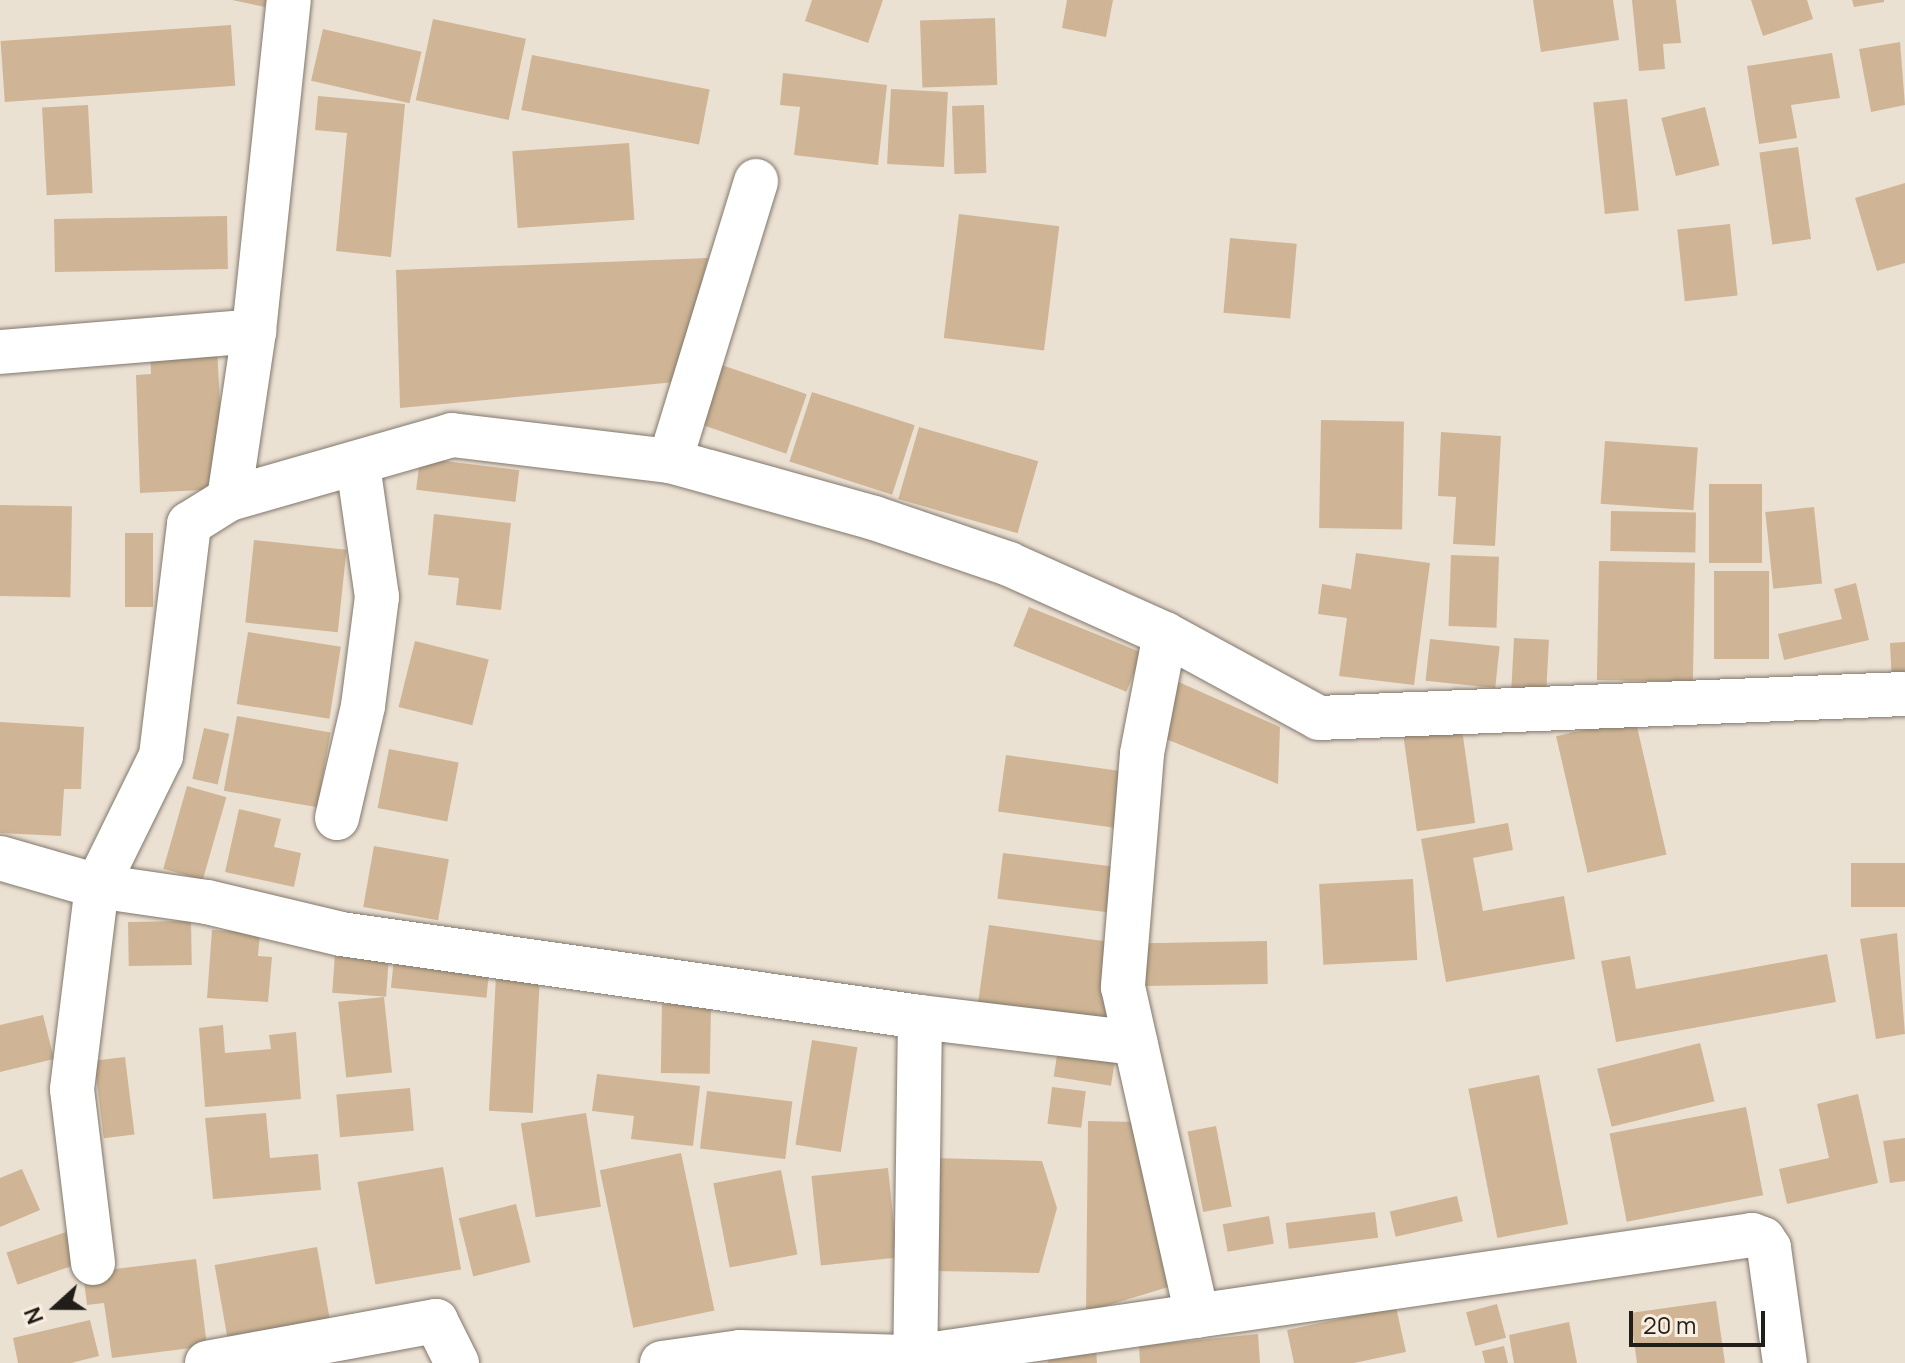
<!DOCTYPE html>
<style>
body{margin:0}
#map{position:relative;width:1905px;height:1363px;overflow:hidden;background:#ebe1d3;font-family:Manrope,sans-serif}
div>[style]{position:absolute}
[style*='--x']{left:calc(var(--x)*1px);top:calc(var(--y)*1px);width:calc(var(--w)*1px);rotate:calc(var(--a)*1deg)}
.building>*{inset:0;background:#cfb595;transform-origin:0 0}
.roads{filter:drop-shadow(0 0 2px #82786c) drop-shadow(0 0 2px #82786c)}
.street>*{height:44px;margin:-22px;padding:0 22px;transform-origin:22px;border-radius:22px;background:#fff}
span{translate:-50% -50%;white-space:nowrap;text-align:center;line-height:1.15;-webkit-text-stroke:7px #f9eee0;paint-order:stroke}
.north{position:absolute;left:16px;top:1267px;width:80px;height:80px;-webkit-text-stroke:6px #f9eee0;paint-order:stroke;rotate:249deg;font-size:22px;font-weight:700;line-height:32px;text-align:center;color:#211d18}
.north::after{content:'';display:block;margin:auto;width:28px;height:36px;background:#211d18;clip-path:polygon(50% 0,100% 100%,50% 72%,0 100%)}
.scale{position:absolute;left:1629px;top:1311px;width:136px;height:36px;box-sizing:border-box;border:4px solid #211d18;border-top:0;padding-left:10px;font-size:24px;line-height:28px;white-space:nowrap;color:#211d18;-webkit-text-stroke:6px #f9eee0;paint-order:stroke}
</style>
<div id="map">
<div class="building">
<div style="clip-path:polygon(232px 0,266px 0,265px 7px)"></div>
<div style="clip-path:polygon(812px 0,883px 0,868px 43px,805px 21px)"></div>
<div style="clip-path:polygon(1067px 0,1113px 0,1106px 37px,1062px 28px)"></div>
<div style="clip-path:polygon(1533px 0,1613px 0,1619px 40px,1541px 52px)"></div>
<div style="clip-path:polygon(1632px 0,1676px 0,1681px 43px,1663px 44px,1665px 69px,1639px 71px)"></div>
<div style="clip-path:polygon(1751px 0,1807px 0,1813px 19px,1763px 36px)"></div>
<div style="clip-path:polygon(1852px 0,1884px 0,1884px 2px,1854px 7px)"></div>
<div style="left:995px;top:18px;width:67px;height:75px;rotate:88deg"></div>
<div style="left:433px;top:19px;width:95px;height:83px;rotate:12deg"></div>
<div style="left:231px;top:25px;width:61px;height:231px;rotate:86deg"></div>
<div style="left:323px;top:29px;width:101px;height:53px;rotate:13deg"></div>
<div style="clip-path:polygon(1900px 42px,1905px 105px,1871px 112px,1859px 49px)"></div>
<div style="clip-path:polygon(1832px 53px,1840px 98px,1791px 105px,1797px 138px,1759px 144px,1747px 66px)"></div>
<div style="left:532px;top:55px;width:181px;height:56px;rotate:11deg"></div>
<div style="clip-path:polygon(783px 73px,887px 85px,878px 165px,794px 155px,800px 107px,780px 105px)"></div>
<div style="left:891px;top:89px;width:57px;height:75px;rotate:3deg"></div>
<div style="clip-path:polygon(318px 96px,405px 104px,391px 257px,336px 251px,347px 133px,315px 130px)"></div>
<div style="left:1627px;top:99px;width:112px;height:34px;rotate:84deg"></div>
<div style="left:88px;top:105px;width:88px;height:46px;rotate:87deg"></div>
<div style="left:984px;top:105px;width:68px;height:32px;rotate:88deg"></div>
<div style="left:1705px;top:107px;width:60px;height:45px;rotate:76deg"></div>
<div style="left:629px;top:143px;width:77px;height:117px;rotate:86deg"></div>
<div style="left:1798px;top:147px;width:93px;height:39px;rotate:82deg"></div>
<div style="clip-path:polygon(1905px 183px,1905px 263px,1877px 271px,1855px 198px)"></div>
<div style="left:959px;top:214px;width:101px;height:125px;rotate:7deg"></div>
<div style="left:227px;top:216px;width:53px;height:173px;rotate:89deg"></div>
<div style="left:1730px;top:224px;width:72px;height:53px;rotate:84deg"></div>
<div style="left:1230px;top:238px;width:67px;height:75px;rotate:5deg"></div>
<div style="clip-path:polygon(708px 258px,676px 382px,400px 408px,396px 270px)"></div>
<div style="clip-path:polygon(217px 345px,224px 489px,140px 493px,136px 375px,151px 374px,150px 348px)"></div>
<div style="left:716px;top:363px;width:96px;height:63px;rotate:19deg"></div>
<div style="left:812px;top:392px;width:108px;height:73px;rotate:18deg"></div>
<div style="left:1321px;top:420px;width:83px;height:108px;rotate:1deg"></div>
<div style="left:919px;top:427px;width:124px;height:75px;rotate:16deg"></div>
<div style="clip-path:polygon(1441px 432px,1501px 436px,1495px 546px,1453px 544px,1456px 497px,1438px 496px)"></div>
<div style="left:1605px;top:441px;width:93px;height:63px;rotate:4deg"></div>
<div style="left:420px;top:458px;width:100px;height:32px;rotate:7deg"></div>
<div style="left:1709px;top:484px;width:53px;height:79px"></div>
<div style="left:0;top:505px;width:72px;height:91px;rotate:1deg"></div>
<div style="left:1814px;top:507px;width:77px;height:49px;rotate:84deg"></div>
<div style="left:1611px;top:511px;width:85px;height:40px;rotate:1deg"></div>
<div style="clip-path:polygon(434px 514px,511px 523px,501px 610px,456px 605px,459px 578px,428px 575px)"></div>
<div style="left:125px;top:533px;width:28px;height:74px"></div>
<div style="left:254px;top:540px;width:93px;height:83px;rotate:6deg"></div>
<div style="clip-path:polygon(1356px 553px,1430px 563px,1414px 685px,1339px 676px,1347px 618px,1318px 614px,1322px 584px,1351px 589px)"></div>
<div style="left:1451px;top:555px;width:48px;height:71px;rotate:2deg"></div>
<div style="left:1599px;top:561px;width:96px;height:119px;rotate:1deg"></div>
<div style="left:1714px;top:571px;width:55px;height:88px"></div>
<div style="clip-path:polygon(1856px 583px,1869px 640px,1784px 660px,1778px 634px,1842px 619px,1834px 589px)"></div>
<div style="left:1029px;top:607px;width:122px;height:42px;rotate:22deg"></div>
<div style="left:248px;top:632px;width:94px;height:73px;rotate:9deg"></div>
<div style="left:1514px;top:638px;width:35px;height:55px;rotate:3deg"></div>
<div style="left:1430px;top:639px;width:70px;height:42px;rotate:6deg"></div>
<div style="left:415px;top:641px;width:76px;height:68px;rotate:14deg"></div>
<div style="clip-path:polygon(1905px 642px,1905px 683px,1892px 684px,1890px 643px)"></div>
<div style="clip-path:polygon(1163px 675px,1280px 727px,1278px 784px,1156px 735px)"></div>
<div style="left:237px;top:716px;width:95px;height:76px;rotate:10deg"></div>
<div style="left:1635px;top:718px;width:140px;height:81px;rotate:77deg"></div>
<div style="clip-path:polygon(0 722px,84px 727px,81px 789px,64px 789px,61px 836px,0 833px)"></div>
<div style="left:1461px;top:722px;width:102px;height:59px;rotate:82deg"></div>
<div style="left:204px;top:728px;width:26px;height:52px;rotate:13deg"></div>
<div style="left:389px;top:749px;width:71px;height:60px;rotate:11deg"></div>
<div style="left:1006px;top:755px;width:121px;height:57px;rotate:8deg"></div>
<div style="left:187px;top:786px;width:41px;height:86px;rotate:16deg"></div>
<div style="clip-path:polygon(239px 809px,281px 819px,274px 847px,301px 853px,294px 887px,225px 872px)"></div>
<div style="clip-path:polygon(1508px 823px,1513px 850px,1473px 858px,1483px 911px,1564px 896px,1575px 959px,1446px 982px,1421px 839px)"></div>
<div style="left:374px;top:846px;width:76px;height:62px;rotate:10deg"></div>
<div style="left:1003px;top:853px;width:125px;height:46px;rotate:7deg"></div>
<div style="left:1905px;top:863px;width:44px;height:54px;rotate:90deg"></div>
<div style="left:1413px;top:879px;width:81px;height:94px;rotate:87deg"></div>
<div style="left:191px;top:921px;width:44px;height:63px;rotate:89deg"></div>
<div style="left:989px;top:925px;width:131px;height:93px;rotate:8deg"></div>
<div style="clip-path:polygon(212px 930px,260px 933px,258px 956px,272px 957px,268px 1002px,207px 998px)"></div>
<div style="clip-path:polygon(1897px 933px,1905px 1034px,1876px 1039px,1860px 939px)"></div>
<div style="left:336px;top:939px;width:54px;height:54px;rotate:4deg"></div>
<div style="left:1267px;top:941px;width:43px;height:122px;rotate:89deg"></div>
<div style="left:395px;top:949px;width:96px;height:39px;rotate:6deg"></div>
<div style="clip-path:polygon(1827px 954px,1836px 1002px,1616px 1042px,1601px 961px,1630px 956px,1636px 989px)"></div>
<div style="left:496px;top:975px;width:44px;height:136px;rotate:3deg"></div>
<div style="left:384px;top:997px;width:76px;height:46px;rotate:84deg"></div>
<div style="left:662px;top:1004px;width:49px;height:69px;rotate:1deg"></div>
<div style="clip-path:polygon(43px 1015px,54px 1059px,0 1072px,0 1025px)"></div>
<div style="clip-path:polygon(223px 1025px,225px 1053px,271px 1049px,269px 1035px,296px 1032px,301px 1099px,205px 1107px,199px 1028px)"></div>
<div style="left:812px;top:1040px;width:46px;height:106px;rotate:9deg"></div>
<div style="left:1059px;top:1043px;width:58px;height:34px;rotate:9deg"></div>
<div style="left:1700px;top:1043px;width:60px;height:106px;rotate:76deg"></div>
<div style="left:125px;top:1057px;width:78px;height:31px;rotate:83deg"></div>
<div style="clip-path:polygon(597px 1074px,700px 1086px,693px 1146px,631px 1139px,634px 1116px,592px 1111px)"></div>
<div style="left:1539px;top:1075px;width:152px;height:72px;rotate:79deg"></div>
<div style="left:1052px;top:1087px;width:34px;height:37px;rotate:7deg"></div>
<div style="left:410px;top:1088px;width:43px;height:74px;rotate:85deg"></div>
<div style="left:707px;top:1091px;width:86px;height:58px;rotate:7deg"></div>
<div style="clip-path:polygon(1858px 1094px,1878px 1183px,1787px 1204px,1779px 1169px,1829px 1158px,1817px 1104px)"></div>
<div style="left:1746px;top:1107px;width:90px;height:139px;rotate:79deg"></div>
<div style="clip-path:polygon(266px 1113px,270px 1158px,318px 1154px,321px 1190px,213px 1199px,205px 1118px)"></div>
<div style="left:586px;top:1113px;width:95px;height:66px;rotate:81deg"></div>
<div style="clip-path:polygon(1088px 1121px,1141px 1122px,1175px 1285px,1086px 1312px)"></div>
<div style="left:1216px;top:1126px;width:82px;height:29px;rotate:79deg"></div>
<div style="clip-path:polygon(1905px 1138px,1905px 1181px,1890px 1183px,1883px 1141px)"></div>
<div style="left:681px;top:1153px;width:161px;height:83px;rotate:78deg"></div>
<div style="clip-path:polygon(935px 1158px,1042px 1161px,1057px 1208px,1039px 1273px,933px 1271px)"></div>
<div style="left:443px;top:1167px;width:104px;height:87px;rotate:80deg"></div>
<div style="left:888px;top:1168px;width:90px;height:77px;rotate:84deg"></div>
<div style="clip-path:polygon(22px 1169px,40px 1210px,0 1227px,0 1178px)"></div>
<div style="left:781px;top:1170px;width:86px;height:69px;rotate:79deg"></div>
<div style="left:1457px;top:1196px;width:26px;height:69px;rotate:77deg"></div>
<div style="left:516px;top:1204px;width:60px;height:59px;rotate:76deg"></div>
<div style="left:1375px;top:1212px;width:26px;height:90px;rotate:83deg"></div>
<div style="left:1269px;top:1216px;width:28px;height:47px;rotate:80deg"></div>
<div style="left:66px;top:1232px;width:34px;height:63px;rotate:71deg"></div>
<div style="left:317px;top:1247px;width:84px;height:104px;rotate:80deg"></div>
<div style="clip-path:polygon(196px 1259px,207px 1346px,112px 1358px,104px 1303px,87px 1305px,83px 1273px)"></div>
<div style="clip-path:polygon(1716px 1301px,1725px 1363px,1637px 1363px,1630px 1313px)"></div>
<div style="left:1497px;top:1304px;width:35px;height:32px;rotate:75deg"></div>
<div style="clip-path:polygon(1396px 1307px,1406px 1352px,1354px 1363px,1294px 1363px,1287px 1330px)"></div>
<div style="clip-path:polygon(90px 1320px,99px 1356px,71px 1363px,18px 1363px,13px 1338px)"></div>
<div style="clip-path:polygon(1569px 1322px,1577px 1363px,1514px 1363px,1509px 1335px)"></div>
<div style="clip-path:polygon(1258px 1334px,1260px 1363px,1140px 1363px,1139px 1346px)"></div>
<div style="left:1095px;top:1335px;width:28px;height:49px;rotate:86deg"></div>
<div style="clip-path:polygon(1504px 1346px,1508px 1363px,1485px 1363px,1482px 1351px)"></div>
</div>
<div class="roads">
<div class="street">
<div style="--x:0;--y:352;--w:255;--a:-4.7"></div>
<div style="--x:670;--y:461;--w:293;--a:-72.9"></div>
<div style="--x:229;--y:499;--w:170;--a:-81.5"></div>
<div style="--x:254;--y:331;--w:333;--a:-84"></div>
<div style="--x:1165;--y:634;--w:122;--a:100.9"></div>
<div style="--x:1142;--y:754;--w:234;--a:94.7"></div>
<div style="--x:1123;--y:987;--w:337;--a:77.3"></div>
<div style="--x:337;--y:818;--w:115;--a:-76.9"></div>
<div style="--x:363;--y:706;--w:110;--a:-82.7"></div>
<div style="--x:377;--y:597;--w:133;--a:-98.2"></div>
<div style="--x:0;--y:858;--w:101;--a:16.1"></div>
<div style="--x:97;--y:886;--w:145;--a:-63.8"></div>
<div style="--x:161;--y:756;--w:234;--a:-83.1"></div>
<div style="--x:189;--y:524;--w:47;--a:-32"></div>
<div style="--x:229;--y:499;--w:232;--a:-16"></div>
<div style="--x:452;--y:435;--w:220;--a:6.8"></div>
<div style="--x:670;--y:461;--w:212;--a:15.6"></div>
<div style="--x:874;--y:518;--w:143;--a:18.8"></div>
<div style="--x:1009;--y:564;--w:171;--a:24.2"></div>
<div style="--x:1165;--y:634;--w:175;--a:28.6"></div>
<div style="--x:1319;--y:718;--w:586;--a:-2.35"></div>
<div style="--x:920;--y:1017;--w:217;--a:6.9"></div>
<div style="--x:93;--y:1263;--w:175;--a:-96.9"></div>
<div style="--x:72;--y:1089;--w:205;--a:-83"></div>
<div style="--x:97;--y:886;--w:111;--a:8.3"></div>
<div style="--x:207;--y:902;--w:138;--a:13.4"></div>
<div style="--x:341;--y:934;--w:585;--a:8.16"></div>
<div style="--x:920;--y:1017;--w:346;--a:90.8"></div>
<div style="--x:207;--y:1363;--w:233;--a:-10.4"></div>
<div style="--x:436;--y:1321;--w:47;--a:63.4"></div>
<div style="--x:662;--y:1363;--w:79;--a:-8"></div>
<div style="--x:740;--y:1352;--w:173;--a:1.7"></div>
<div style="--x:913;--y:1357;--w:848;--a:-8.27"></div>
<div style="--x:1752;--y:1235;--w:12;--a:20"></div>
<div style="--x:1763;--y:1239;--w:11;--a:56"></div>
<div style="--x:1769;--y:1248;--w:116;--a:82.1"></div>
</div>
</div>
<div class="north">N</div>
<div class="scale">20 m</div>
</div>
